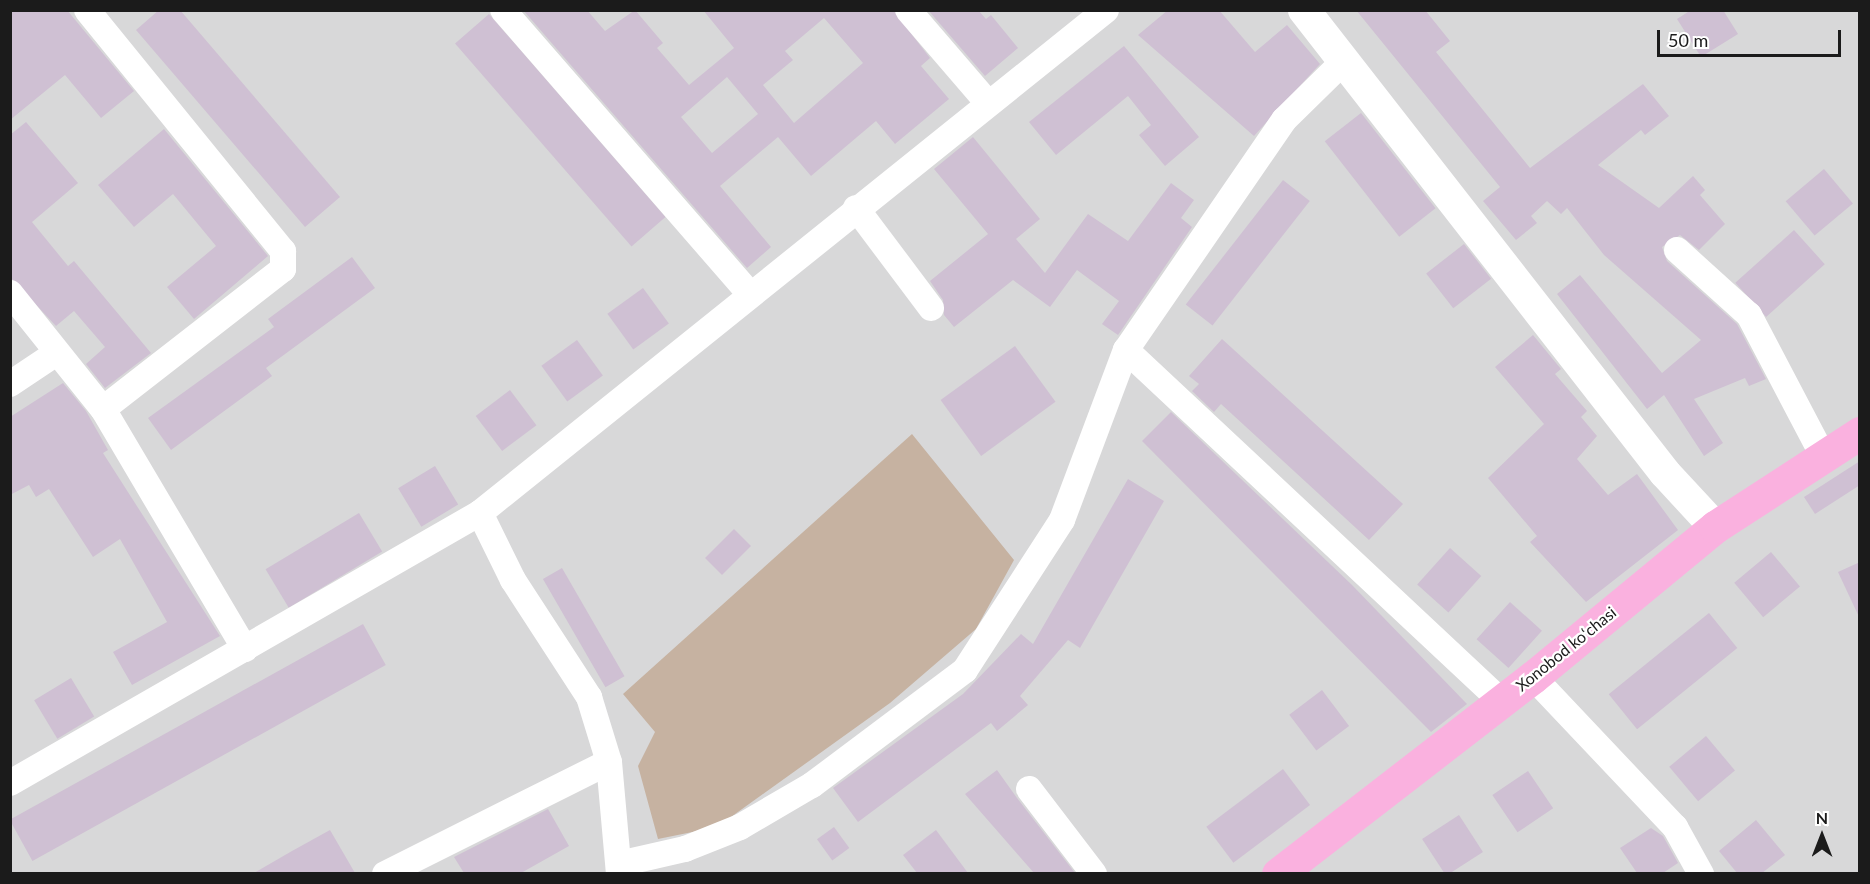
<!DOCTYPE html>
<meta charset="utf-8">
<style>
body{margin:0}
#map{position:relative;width:1870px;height:884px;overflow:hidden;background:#ede0ed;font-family:Lato,sans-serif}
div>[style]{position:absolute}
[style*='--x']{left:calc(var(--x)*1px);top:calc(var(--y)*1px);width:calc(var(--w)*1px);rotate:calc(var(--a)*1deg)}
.residential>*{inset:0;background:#d8d8d9;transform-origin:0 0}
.cemetery>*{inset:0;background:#c6b2a1}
.building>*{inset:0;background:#cfc0d3;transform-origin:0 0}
.minor>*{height:26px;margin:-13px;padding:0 13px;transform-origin:13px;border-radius:13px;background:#fff}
.tertiary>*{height:32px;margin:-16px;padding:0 16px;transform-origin:16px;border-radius:16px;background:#fff}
.secondary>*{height:33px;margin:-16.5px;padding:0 16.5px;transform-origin:16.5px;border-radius:16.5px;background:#fab1df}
span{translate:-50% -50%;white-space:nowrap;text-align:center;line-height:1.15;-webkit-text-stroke:4.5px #fff;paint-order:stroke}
.street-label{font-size:16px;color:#1b1b1b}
.frame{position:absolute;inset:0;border:12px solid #1b1b1b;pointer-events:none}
.north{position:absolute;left:1792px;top:806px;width:60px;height:60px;-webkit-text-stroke:4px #fff;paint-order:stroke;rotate:0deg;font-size:16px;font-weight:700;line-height:24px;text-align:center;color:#1b1b1b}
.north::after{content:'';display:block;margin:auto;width:21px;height:27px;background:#1b1b1b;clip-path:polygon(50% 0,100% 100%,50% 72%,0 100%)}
.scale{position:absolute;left:1657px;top:30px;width:184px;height:27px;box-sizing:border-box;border:3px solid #1b1b1b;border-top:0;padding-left:8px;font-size:18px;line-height:21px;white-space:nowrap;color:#1b1b1b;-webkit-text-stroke:4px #fff;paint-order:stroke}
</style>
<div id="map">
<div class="residential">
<div style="left:11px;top:11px;width:1848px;height:862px"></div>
</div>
<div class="cemetery">
<div style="clip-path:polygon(912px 434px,1014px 560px,976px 629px,890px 703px,717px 827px,658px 839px,638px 766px,655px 732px,623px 694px)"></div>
</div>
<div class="building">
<div style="clip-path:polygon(10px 10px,67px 10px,134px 91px,101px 118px,65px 75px,10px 120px)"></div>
<div style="clip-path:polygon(159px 10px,180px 10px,340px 197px,305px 227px,136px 30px)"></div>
<div style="clip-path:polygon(evenodd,523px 10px,587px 10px,605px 31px,635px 10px,663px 43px,657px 48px,689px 85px,734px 48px,703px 10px,893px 10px,930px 58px,921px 66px,949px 99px,895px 144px,876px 121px,811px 176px,778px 137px,720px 186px,771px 247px,747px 268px,523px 10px,824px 18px,863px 63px,794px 123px,763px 85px,793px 60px,785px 51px,824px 18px,523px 10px,727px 77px,758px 114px,712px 153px,681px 117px,727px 77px)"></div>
<div style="clip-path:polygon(928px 10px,978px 10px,986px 19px,991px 15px,1018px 48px,985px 76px)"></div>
<div style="clip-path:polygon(1168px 10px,1219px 10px,1255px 52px,1287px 25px,1320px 64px,1254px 136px,1138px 35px)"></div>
<div style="clip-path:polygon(1356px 10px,1425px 10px,1450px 41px,1436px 52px,1530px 168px,1643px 84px,1669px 116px,1645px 135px,1641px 130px,1598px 165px,1659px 208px,1693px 176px,1705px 190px,1700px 195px,1725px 224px,1699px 250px,1680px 235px,1662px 247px,1667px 261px,1737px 324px,1766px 379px,1749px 386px,1745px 378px,1694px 399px,1723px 443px,1704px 456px,1664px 395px,1647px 409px,1557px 294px,1580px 275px,1662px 373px,1701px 340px,1604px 255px,1567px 208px,1561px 214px,1547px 201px,1531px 216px,1537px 223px,1516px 240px,1483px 201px,1500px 187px)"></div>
<div style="clip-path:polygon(1691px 10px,1723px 10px,1738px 34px,1701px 57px,1677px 19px)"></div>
<div style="left:489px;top:14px;width:269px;height:45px;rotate:49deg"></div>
<div style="clip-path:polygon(1124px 46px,1199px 137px,1165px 166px,1139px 135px,1151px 125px,1128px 96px,1056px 155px,1029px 122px)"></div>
<div style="left:1361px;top:113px;width:121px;height:46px;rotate:52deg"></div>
<div style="clip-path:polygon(26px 122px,78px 183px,32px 222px,68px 266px,74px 261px,151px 353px,105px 388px,86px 364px,105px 347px,74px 311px,56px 326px,10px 277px,10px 135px)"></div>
<div style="clip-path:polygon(164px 129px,268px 256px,194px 319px,167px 287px,216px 246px,173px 194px,134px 227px,98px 185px)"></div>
<div style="clip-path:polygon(973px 137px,1040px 219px,1016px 239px,1045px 273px,1088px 214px,1128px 241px,1171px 183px,1194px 200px,1181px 218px,1192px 227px,1118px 335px,1102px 324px,1119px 301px,1077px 270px,1050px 307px,1013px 280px,954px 327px,944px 315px,943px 300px,930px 281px,988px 234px,934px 169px)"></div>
<div style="left:1824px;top:169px;width:45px;height:50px;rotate:50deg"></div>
<div style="left:1283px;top:180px;width:34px;height:158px;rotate:38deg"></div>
<div style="left:1794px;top:230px;width:46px;height:79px;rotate:48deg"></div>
<div style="left:1464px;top:244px;width:44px;height:48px;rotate:52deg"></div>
<div style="clip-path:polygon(352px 257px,375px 288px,266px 368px,272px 376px,171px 450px,148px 418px,274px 327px,268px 319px)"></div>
<div style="left:643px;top:288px;width:44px;height:44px;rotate:54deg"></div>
<div style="clip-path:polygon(1533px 335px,1561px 369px,1555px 374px,1587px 411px,1581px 417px,1597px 436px,1577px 459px,1608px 495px,1637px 474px,1678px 530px,1586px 602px,1530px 542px,1537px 536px,1488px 478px,1544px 424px,1495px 367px)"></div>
<div style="clip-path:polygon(1222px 339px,1403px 504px,1369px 540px,1221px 404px,1214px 412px,1192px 391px,1199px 384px,1189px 376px)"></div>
<div style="left:577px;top:340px;width:44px;height:44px;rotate:54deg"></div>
<div style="left:1015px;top:346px;width:69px;height:92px;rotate:54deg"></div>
<div style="clip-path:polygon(63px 383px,86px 411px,108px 450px,103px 453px,220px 636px,132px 685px,113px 652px,167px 622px,120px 539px,93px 557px,49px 489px,36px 497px,29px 485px,10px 495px,10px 417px)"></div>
<div style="left:510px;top:390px;width:44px;height:43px;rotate:53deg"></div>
<div style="clip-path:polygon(1171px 412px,1352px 585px,1467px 704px,1431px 732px,1142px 441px)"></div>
<div style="clip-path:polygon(1860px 461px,1860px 485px,1815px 514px,1804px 497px)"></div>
<div style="left:435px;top:466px;width:45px;height:43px;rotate:59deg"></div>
<div style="clip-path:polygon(1128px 479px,1164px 501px,1080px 648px,1068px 640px,1020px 696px,1028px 705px,997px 731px,991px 723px,858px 822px,833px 788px,963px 694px,1021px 634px,1033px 644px)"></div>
<div style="left:359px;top:513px;width:45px;height:109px;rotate:59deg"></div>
<div style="left:734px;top:529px;width:24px;height:41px;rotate:45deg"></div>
<div style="left:1450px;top:548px;width:42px;height:49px;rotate:42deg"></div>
<div style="left:1771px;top:552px;width:45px;height:48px;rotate:50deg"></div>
<div style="clip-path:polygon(1860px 562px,1860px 619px,1838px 572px)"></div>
<div style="left:562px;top:568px;width:125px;height:22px;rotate:60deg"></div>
<div style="left:1510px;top:602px;width:43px;height:50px;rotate:42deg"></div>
<div style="left:1709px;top:613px;width:45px;height:129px;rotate:51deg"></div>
<div style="left:363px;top:624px;width:47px;height:404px;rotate:61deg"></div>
<div style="left:71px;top:678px;width:45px;height:43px;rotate:59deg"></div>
<div style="left:1322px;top:690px;width:45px;height:41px;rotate:53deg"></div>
<div style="left:1706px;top:736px;width:45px;height:48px;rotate:50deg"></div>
<div style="left:1283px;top:769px;width:45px;height:96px;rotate:53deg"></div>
<div style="clip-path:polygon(997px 770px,1017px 798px,1075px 873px,1034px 873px,965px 794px)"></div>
<div style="left:1528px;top:771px;width:45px;height:43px;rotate:56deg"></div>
<div style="clip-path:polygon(548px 809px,569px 846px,521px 873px,464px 873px,454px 857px)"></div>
<div style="left:1459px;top:815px;width:44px;height:44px;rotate:57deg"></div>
<div style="clip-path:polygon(1756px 820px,1785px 855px,1762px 873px,1737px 873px,1719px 851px)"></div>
<div style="left:834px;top:827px;width:26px;height:21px;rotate:54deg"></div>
<div style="clip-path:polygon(1651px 828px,1663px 836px,1678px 863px,1663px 873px,1637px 873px,1620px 848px)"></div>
<div style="clip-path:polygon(330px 830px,355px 873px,254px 873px,292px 851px)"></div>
<div style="clip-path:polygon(936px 830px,968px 873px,917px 873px,903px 855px)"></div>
</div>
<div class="minor">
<div style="--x:87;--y:10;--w:311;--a:50.9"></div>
<div style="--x:283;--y:251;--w:18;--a:90"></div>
<div style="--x:283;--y:269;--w:228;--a:142.1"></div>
<div style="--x:503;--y:10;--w:375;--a:49"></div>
<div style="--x:908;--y:10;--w:121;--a:49.3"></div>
<div style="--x:856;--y:208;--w:125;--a:53.1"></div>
<div style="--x:1677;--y:250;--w:97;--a:42.1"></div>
<div style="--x:1749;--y:315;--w:159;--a:62.3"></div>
<div style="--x:10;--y:293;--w:149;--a:51.3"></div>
<div style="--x:103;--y:409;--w:279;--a:59.4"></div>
<div style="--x:1126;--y:350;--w:514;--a:43.11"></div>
<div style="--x:10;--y:384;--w:54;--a:-33.7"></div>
<div style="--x:480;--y:513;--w:75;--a:63.8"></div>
<div style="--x:513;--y:580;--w:140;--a:57"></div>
<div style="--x:589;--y:697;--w:68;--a:72.9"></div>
<div style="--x:609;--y:762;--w:112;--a:84.9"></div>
<div style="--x:1533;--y:677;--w:207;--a:46.6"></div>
<div style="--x:1675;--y:827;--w:54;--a:61"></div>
<div style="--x:10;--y:783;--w:542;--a:-29.88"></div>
<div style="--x:480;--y:513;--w:803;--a:-38.78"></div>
<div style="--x:1029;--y:789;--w:107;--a:52.6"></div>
<div style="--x:619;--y:864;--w:68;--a:-12.8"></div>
<div style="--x:685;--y:849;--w:59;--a:-21.8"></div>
<div style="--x:740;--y:827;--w:83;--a:-30.3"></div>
<div style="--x:812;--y:785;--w:191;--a:-36.9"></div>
<div style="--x:965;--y:670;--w:179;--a:-57.1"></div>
<div style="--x:1062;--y:520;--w:182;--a:-69.4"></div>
<div style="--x:1126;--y:350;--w:279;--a:-55.5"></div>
<div style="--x:1284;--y:120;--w:84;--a:-44.5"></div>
<div style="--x:385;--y:874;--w:250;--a:-26.6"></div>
</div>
<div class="tertiary">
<div style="--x:1304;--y:10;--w:587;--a:52.06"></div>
<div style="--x:1665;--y:473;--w:74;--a:47.2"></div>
</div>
<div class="secondary">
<div style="--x:1278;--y:874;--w:322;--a:-37.7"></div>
<div style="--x:1533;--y:677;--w:236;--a:-39.5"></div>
<div style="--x:1715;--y:527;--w:173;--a:-33"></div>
</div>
<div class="street-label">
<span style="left:1566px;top:649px;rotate:-39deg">Xonobod koʻchasi</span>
</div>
<div class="frame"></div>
<div class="north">N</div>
<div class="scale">50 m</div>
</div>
